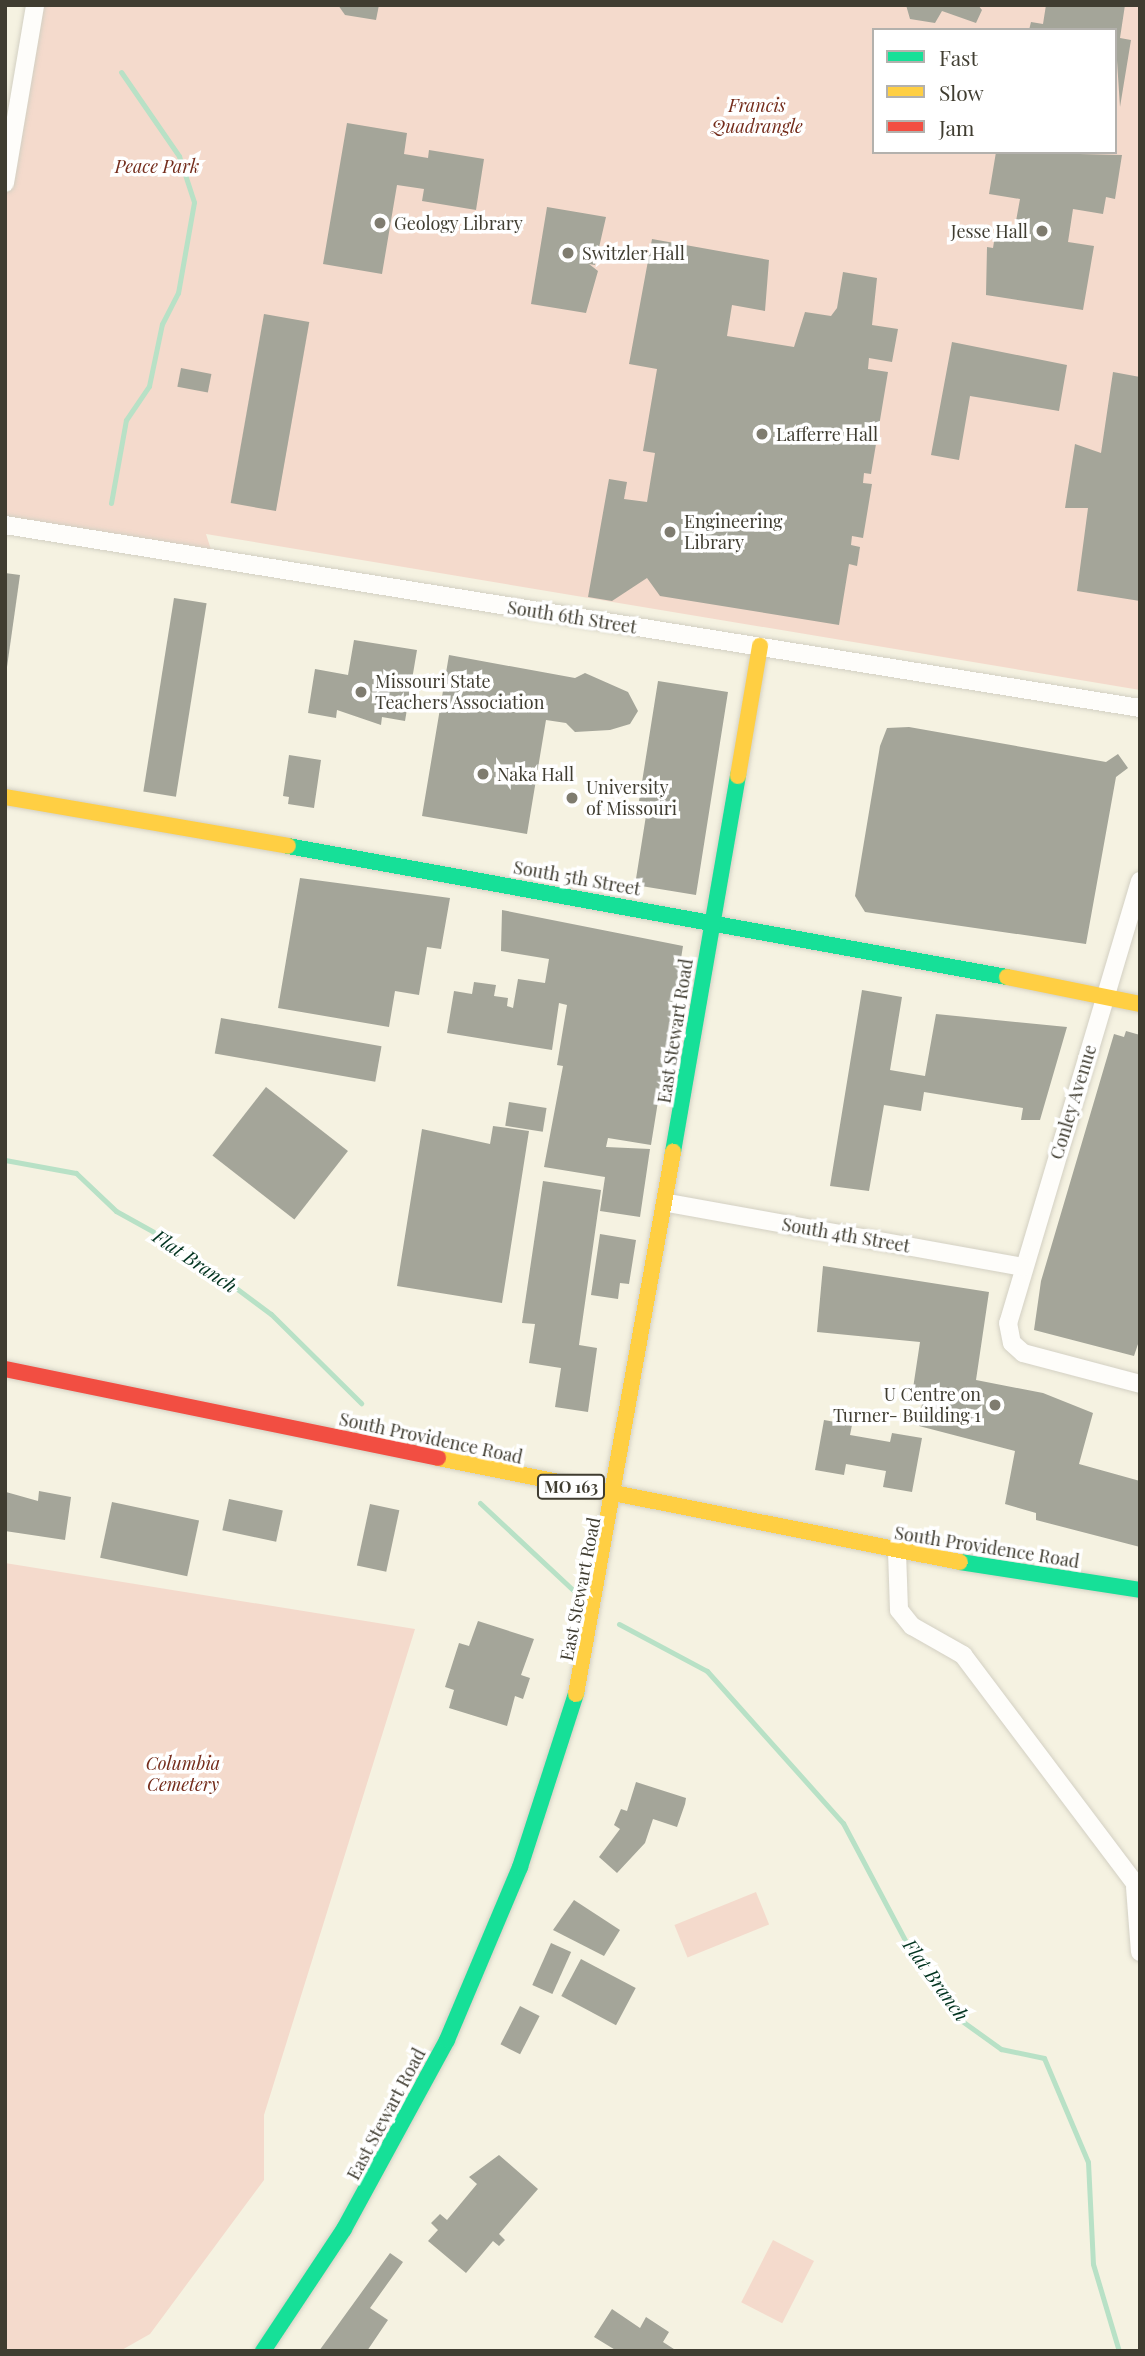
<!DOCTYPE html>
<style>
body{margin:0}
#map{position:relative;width:1145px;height:2356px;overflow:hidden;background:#f5f2e1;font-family:"Playfair Display",serif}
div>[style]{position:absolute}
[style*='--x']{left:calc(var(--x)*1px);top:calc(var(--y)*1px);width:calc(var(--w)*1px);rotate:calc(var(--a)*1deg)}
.green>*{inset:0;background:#f4dacc;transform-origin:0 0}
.stream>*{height:5px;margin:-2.5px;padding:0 2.5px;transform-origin:2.5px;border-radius:2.5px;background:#b8e1c6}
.building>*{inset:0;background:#a4a599;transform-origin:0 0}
.roads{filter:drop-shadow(0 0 2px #d3d0c3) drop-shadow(0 0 2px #d3d0c3)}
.street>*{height:18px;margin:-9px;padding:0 9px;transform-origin:9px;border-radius:9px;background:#fefdfa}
.fast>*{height:16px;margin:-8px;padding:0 8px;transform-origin:8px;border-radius:8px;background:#16e098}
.slow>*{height:16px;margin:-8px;padding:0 8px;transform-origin:8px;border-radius:8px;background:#ffcf43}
.jam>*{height:16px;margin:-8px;padding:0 8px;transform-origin:8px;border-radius:8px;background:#f24e42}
.dots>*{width:19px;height:19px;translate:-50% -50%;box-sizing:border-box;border:4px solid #fff;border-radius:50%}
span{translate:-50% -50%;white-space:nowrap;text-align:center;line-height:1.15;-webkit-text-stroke:7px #fff;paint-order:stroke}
.shield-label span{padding:2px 5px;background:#fff;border:2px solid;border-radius:5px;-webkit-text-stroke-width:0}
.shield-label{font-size:16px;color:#403d31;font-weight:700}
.park-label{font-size:18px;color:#742c1b;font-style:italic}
.poi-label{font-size:18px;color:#403d31}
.left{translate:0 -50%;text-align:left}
.right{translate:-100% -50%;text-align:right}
.street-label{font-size:18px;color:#403d31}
.water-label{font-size:19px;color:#00331f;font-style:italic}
.frame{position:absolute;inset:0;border:7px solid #403d31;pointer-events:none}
.legend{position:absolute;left:872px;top:28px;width:245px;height:126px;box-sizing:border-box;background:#fff;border:2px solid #b3b1ad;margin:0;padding:9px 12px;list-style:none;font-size:21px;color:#403d31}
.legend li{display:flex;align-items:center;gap:14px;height:35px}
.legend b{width:35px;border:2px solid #b3b1ad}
</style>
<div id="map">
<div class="green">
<div style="clip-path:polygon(evenodd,35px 5px,1140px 5px,1140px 690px,206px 534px,214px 559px,5px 525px,5px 185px,35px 5px,874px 30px,1115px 30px,1115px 152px,874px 152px,874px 30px)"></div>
<div style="clip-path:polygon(5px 1563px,415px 1629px,264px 2115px,264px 2180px,150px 2334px,120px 2351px,5px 2351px)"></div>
<div style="left:756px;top:1892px;width:35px;height:88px;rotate:68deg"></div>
<div style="left:773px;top:2240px;width:46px;height:70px;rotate:27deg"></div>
</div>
<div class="stream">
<div style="--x:111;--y:503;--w:84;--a:-79.8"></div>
<div style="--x:126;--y:420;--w:41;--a:-55.9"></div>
<div style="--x:149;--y:386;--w:63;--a:-78.2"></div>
<div style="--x:162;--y:324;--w:35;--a:-63"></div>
<div style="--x:178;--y:293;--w:92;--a:-80"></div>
<div style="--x:194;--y:202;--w:48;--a:-108.1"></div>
<div style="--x:179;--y:156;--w:102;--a:-124.6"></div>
<div style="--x:5;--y:1160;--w:72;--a:10.4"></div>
<div style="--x:76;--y:1173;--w:55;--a:43.5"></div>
<div style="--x:116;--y:1211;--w:74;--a:29"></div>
<div style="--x:181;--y:1247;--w:112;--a:36.7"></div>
<div style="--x:271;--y:1314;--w:127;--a:44.7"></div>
<div style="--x:480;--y:1503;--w:127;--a:43.1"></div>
<div style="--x:619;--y:1624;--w:100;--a:28.1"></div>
<div style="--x:707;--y:1671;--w:204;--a:48.2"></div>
<div style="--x:843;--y:1823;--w:149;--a:62.1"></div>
<div style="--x:913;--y:1955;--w:82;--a:53.4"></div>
<div style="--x:962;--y:2021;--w:48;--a:35.7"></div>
<div style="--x:1001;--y:2049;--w:44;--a:11.8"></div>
<div style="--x:1044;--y:2058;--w:113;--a:67.1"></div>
<div style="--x:1088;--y:2162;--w:102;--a:87.2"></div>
<div style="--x:1093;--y:2264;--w:91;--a:73.4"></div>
</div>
<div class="building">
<div style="clip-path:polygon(338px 5px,379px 5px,376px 20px,345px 15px)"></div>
<div style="clip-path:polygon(906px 5px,978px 5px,982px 10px,976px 23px,942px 11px,935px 23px,910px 19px)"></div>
<div style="clip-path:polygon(1046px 5px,1125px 5px,1120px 38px,1131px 40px,1120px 107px,1115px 30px,1029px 30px,1031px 22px,1043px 24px)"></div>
<div style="clip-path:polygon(347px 123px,407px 133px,404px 154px,428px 158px,429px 150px,484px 159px,476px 210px,422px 201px,424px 189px,397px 185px,382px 274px,323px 264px)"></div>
<div style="clip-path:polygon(996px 152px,1122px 155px,1115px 199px,1106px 197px,1103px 214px,1073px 209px,1068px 242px,1094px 246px,1083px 310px,986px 295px,987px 247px,993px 248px,996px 229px,1014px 232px,1020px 199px,989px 194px)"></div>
<div style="clip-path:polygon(547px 207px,606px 217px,595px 265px,589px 264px,598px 271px,586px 313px,531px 304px)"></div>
<div style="clip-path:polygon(652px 239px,769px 260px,765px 311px,732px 305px,727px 336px,794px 347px,805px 312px,831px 316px,837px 308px,843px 272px,877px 278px,872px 325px,898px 329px,892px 362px,869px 358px,868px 369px,888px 372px,871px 474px,864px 473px,863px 483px,872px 484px,863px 538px,852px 536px,851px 545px,860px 547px,857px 566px,849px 564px,839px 625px,660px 596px,647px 578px,612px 601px,588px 597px,609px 479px,627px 482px,624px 499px,647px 502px,655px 453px,643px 451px,657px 369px,629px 364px)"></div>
<div style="left:264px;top:314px;width:46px;height:192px;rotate:10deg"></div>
<div style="clip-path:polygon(952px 342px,1067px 365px,1059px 411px,970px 396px,959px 460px,931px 455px)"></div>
<div style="left:181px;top:368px;width:31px;height:19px;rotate:11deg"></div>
<div style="clip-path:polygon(1113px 372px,1140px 377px,1140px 601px,1077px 591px,1088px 508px,1065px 508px,1075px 444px,1101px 453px)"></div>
<div style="clip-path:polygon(5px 573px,20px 575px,7px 667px,5px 667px)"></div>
<div style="left:174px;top:598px;width:33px;height:196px;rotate:9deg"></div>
<div style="clip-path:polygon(354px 640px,417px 650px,405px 721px,382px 717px,381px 725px,337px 710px,336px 718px,308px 713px,315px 669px,348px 675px)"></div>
<div style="clip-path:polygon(449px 655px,575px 678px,585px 673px,628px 692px,638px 711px,630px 724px,610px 730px,575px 732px,566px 723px,546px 720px,527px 834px,422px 816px)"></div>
<div style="clip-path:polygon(658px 681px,728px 692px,696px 895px,635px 885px,648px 803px,639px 801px)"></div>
<div style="clip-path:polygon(909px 727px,1106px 762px,1118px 754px,1128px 768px,1116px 777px,1086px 944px,865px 912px,855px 896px,880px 746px,887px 728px)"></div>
<div style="clip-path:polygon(289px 755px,321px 760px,314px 808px,288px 804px,289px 797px,283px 796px)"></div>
<div style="clip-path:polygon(300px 878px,450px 898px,441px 949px,427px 947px,419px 995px,395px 991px,389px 1027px,278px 1008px)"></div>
<div style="clip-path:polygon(502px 910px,683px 946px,651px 1145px,608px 1138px,606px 1147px,650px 1149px,640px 1217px,600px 1211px,605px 1177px,544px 1167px,563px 1066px,557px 1065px,567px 1005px,559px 1003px,552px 1050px,447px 1033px,454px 991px,472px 994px,474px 982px,496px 985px,494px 996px,508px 998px,507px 1006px,513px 1008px,518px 979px,545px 983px,549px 959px,501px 951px)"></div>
<div style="clip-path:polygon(862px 990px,902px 997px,890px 1070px,925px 1076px,936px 1014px,1067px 1027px,1040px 1120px,1021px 1120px,1023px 1108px,924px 1092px,921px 1111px,884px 1105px,869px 1191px,830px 1186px)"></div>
<div style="left:221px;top:1018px;width:163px;height:36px;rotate:10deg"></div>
<div style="clip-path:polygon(1126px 1031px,1140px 1035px,1140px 1338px,1134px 1356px,1034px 1330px,1041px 1281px,1114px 1034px,1124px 1037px)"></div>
<div style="left:266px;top:1087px;width:104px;height:87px;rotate:38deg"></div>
<div style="left:509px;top:1102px;width:38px;height:24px;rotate:9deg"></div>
<div style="clip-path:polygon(493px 1126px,529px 1131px,502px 1303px,397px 1286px,422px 1129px,490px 1144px)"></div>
<div style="clip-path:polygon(543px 1181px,601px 1190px,579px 1345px,597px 1348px,588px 1412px,555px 1407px,561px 1368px,529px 1363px,535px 1324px,522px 1323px)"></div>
<div style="clip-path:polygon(600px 1234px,636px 1240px,629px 1284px,620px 1283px,618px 1299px,591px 1295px)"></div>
<div style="clip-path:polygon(823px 1266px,989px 1292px,976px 1380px,1043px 1393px,1093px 1413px,1079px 1464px,1140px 1481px,1140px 1547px,1036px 1520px,1036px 1513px,1005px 1504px,1015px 1451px,919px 1426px,923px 1396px,912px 1395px,920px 1342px,817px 1332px)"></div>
<div style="clip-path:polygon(824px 1420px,852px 1425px,850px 1435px,890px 1442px,892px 1433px,922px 1438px,912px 1492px,883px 1487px,886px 1471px,846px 1464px,844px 1475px,815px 1470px)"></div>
<div style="clip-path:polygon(39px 1491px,71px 1497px,65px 1540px,5px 1531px,6px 1492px,38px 1501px)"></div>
<div style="left:229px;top:1499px;width:55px;height:32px;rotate:12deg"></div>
<div style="left:112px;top:1502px;width:89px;height:57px;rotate:12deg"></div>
<div style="left:370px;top:1504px;width:30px;height:63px;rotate:12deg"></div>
<div style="clip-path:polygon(478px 1621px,534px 1639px,521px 1675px,530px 1678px,523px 1699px,515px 1696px,507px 1726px,449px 1708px,454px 1690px,445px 1687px,459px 1643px,469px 1646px)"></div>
<div style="clip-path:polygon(636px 1782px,686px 1798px,685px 1804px,677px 1827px,653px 1819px,645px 1843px,617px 1873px,599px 1857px,620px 1829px,614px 1825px,621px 1809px,627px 1811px)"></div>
<div style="clip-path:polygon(574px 1900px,620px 1930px,604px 1956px,553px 1930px)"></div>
<div style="left:551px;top:1943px;width:22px;height:46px;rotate:24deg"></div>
<div style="left:581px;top:1959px;width:62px;height:42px;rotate:28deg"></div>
<div style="left:520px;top:2006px;width:22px;height:43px;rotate:27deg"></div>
<div style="clip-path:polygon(499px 2155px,538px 2189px,499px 2234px,505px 2240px,499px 2246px,493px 2241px,466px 2273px,428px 2241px,438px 2230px,431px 2223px,440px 2214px,447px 2220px,477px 2184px,469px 2177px)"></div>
<div style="clip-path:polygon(390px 2253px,403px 2262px,370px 2308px,388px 2320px,367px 2351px,319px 2351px)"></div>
<div style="clip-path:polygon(612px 2309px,640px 2328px,646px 2317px,669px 2332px,663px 2342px,677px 2351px,617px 2351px,594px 2337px)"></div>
</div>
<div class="roads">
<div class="street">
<div style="--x:5;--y:183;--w:181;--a:-80.4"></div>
<div style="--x:5;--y:525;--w:1150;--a:9.16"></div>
<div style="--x:1140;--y:881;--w:461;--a:106.6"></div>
<div style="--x:1008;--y:1323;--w:20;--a:79"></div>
<div style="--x:1012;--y:1343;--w:15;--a:42"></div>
<div style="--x:1023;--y:1353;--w:121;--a:14.8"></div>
<div style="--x:668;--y:1203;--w:361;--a:10.2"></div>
<div style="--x:897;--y:1552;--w:58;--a:88"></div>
<div style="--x:899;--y:1610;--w:21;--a:51"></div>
<div style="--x:912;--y:1626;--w:59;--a:29.6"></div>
<div style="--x:963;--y:1655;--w:294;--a:53"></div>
<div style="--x:1135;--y:1887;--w:65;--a:85.6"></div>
</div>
<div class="fast">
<div style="--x:288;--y:846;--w:731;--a:10.33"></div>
<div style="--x:673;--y:1152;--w:382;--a:-80.2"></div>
<div style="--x:960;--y:1562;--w:182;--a:8.8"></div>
<div style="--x:263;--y:2351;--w:146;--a:-56.4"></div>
<div style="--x:344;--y:2229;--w:215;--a:-61.4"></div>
<div style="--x:447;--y:2040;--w:188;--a:-67.1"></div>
<div style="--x:520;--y:1867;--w:182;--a:-72.1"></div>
</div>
<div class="slow">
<div style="--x:738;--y:776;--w:132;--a:-80.4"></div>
<div style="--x:5;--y:797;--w:287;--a:9.8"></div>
<div style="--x:1007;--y:977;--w:136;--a:11.5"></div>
<div style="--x:438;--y:1458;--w:532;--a:11.27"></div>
<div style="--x:576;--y:1694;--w:551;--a:-79.85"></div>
</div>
<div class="jam">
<div style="--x:5;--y:1369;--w:442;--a:11.6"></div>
</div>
</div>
<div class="dots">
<div style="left:380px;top:223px;background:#7f7c6f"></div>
<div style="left:1042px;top:231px;background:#7f7c6f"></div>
<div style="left:568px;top:253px;background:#7f7c6f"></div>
<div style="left:762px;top:434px;background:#7f7c6f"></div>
<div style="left:670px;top:532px;background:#7f7c6f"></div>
<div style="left:361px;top:692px;background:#7f7c6f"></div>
<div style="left:483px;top:774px;background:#7f7c6f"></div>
<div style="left:572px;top:798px;background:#7f7c6f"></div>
<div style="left:995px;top:1405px;background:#7f7c6f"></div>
</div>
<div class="shield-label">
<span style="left:571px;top:1487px">MO 163</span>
</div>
<div class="park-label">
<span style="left:757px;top:116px">Francis<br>Quadrangle</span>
<span style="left:157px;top:166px">Peace Park</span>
<span style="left:183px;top:1774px">Columbia<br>Cemetery</span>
</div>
<div class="poi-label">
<span class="left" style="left:394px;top:223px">Geology Library</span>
<span class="right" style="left:1028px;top:231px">Jesse Hall</span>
<span class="left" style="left:582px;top:253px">Switzler Hall</span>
<span class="left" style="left:776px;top:434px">Lafferre Hall</span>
<span class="left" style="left:684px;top:532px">Engineering<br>Library</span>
<span class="left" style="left:375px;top:692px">Missouri State<br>Teachers Association</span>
<span class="left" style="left:497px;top:774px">Naka Hall</span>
<span class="left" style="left:586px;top:798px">University<br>of Missouri</span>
<span class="right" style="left:981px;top:1405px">U Centre on<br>Turner- Building 1</span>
</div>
<div class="street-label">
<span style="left:572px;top:617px;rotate:9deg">South 6th Street</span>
<span style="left:577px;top:878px;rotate:10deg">South 5th Street</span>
<span style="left:675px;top:1031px;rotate:-81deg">East Stewart Road</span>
<span style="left:1073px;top:1102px;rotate:-73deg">Conley Avenue</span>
<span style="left:846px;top:1235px;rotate:10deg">South 4th Street</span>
<span style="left:431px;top:1438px;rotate:12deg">South Providence Road</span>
<span style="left:987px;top:1547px;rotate:9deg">South Providence Road</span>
<span style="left:580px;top:1589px;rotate:-79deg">East Stewart Road</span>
<span style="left:386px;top:2114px;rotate:-62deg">East Stewart Road</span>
</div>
<div class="water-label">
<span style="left:195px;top:1261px;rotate:34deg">Flat Branch</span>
<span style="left:936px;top:1980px;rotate:54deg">Flat Branch</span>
</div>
<div class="frame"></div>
<ul class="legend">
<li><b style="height:9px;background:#16e098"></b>Fast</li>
<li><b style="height:9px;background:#ffcf43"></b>Slow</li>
<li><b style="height:9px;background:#f24e42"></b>Jam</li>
</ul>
</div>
